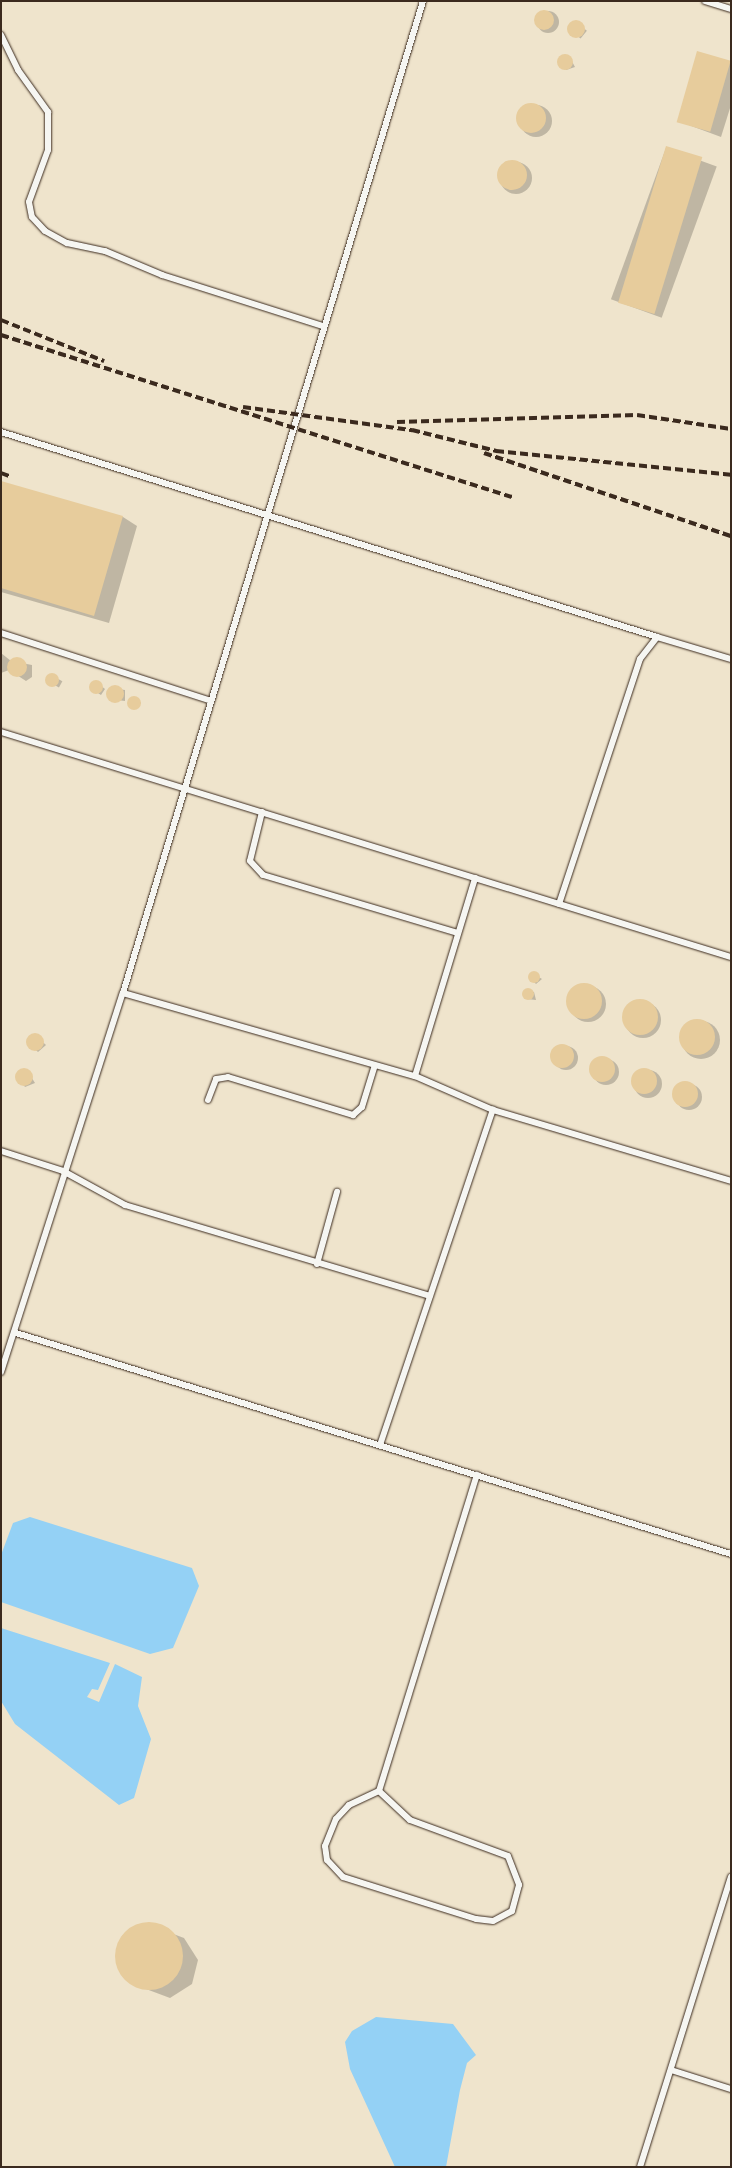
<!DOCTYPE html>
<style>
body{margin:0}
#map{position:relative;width:732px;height:2168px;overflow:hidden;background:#f3eee1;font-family:"Balsamiq Sans",sans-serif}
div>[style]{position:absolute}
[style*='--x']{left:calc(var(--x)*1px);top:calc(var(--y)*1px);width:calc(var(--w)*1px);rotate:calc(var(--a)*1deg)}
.built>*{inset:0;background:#efe4cc;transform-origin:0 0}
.water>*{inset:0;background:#94d1f5}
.shadow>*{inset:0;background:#0003;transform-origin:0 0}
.round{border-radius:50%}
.building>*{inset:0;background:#e7cc9c;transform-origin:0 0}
.roads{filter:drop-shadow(0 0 1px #3b2a1e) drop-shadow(0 0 1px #3b2a1e)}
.service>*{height:6px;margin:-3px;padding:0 3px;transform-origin:3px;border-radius:3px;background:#f6f6f2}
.rail>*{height:4px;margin-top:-2px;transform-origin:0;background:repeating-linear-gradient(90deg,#3b2a1e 0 8px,transparent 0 12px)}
span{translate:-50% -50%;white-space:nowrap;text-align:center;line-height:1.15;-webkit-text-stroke:4px #f6f6f2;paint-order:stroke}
.frame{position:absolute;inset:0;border:2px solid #3b2a1e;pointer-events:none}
</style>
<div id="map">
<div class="built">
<div style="left:1px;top:1px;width:730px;height:2166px"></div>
</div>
<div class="water">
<div style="clip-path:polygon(30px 1517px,192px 1568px,199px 1586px,173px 1648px,150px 1654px,1px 1602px,1px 1555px,13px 1523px)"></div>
<div style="clip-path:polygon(1px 1628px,110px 1663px,98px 1690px,92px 1689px,87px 1697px,99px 1702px,115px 1664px,142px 1677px,138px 1706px,151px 1739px,134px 1798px,119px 1805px,15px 1724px,1px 1701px)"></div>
<div style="clip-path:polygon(376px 2017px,453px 2024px,476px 2055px,467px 2063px,460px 2090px,446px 2167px,395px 2167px,350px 2069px,345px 2042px,352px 2031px)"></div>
</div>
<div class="shadow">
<div class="round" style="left:537px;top:11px;width:22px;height:22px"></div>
<div style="left:576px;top:22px;width:14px;height:10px;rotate:39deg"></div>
<div style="clip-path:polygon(569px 56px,575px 67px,566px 70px,560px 58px)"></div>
<div style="clip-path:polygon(730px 62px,731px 105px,721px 137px,678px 121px)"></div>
<div class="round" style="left:520px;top:105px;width:32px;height:32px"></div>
<div style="left:666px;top:148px;width:54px;height:161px;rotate:20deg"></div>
<div class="round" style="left:500px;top:162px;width:32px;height:32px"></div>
<div style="clip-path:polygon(1px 482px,123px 517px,137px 526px,109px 623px,1px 592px)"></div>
<div style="clip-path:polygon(1px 653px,11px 661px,32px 665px,32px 677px,26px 681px,9px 670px,1px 673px)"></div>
<div style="left:51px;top:675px;width:13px;height:7px;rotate:29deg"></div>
<div style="clip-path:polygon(95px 681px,105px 689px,101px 695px,90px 688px)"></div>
<div style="clip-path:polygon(110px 688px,125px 690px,125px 701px,110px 699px)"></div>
<div style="clip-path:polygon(136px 698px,141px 703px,133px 709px,129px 701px)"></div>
<div style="clip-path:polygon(532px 973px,542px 979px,536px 984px,529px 977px)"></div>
<div class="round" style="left:570px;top:986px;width:36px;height:36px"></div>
<div style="clip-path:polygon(525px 991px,534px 992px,536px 1000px,527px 999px)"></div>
<div class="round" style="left:625px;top:1002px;width:36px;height:36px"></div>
<div class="round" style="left:682px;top:1021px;width:38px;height:38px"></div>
<div style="clip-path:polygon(35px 1035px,46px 1045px,38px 1052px,27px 1042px)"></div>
<div class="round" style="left:554px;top:1046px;width:24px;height:24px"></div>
<div class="round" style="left:593px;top:1059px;width:26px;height:26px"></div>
<div class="round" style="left:634px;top:1070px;width:28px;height:28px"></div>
<div style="clip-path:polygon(27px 1070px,35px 1083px,25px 1087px,17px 1075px)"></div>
<div class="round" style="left:676px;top:1084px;width:26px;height:26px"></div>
<div style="clip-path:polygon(144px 1923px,184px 1938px,198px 1960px,192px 1984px,170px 1998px,130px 1983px,116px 1961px,122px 1936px)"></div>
</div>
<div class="building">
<div class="round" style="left:534px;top:10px;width:20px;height:20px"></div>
<div class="round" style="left:567px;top:20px;width:18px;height:18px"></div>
<div style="left:697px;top:51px;width:35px;height:74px;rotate:16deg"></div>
<div class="round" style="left:557px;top:54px;width:16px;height:16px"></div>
<div class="round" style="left:516px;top:103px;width:30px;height:30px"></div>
<div style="left:666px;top:146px;width:38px;height:164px;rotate:17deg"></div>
<div class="round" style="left:497px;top:160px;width:30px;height:30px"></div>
<div style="clip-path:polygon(1px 481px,123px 516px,94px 616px,1px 588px)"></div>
<div class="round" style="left:7px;top:657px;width:20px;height:20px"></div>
<div class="round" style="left:45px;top:673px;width:14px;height:14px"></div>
<div class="round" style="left:89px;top:680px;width:14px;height:14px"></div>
<div class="round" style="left:106px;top:685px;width:18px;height:18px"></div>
<div class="round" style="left:127px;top:696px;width:14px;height:14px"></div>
<div class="round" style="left:528px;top:971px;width:12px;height:12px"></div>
<div class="round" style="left:566px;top:983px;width:36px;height:36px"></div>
<div class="round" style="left:522px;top:988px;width:12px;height:12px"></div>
<div class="round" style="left:622px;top:999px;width:36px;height:36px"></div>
<div class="round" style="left:679px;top:1019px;width:36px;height:36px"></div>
<div class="round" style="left:26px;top:1033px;width:18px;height:18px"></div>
<div class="round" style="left:550px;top:1044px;width:24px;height:24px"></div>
<div class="round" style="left:589px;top:1056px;width:26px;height:26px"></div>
<div class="round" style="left:631px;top:1068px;width:26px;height:26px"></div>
<div class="round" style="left:15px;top:1068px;width:18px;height:18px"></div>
<div class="round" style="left:672px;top:1081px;width:26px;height:26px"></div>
<div class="round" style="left:115px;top:1922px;width:68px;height:68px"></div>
</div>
<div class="roads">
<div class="service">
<div style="--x:705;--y:1;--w:27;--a:17"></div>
<div style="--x:1;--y:35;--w:39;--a:64"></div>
<div style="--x:18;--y:70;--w:52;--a:54.5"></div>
<div style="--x:48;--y:112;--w:38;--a:90"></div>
<div style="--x:48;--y:150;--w:55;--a:110.1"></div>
<div style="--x:29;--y:202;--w:15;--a:79"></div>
<div style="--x:32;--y:217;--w:19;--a:47"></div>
<div style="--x:45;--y:231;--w:25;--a:29"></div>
<div style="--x:67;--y:243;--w:39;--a:12"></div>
<div style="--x:105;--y:251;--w:62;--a:22.8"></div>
<div style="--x:162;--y:275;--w:169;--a:17.6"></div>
<div style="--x:1;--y:432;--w:687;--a:17.35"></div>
<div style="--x:1;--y:633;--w:219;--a:17.9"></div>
<div style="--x:1;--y:732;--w:764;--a:17.13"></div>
<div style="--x:262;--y:812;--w:50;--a:103.8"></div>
<div style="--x:250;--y:861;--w:19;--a:47"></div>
<div style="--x:263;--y:875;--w:202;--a:16.6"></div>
<div style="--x:559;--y:904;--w:258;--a:-71.7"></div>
<div style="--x:640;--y:659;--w:28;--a:-52"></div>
<div style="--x:657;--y:637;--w:77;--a:16.6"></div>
<div style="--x:123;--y:993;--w:304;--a:15.9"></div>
<div style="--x:415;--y:1076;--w:85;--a:23.6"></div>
<div style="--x:493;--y:1110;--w:248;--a:16.6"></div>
<div style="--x:415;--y:1076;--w:207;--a:-73.1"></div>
<div style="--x:208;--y:1100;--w:22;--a:-69"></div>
<div style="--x:216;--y:1079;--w:12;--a:-9"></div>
<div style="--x:228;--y:1077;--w:131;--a:16.9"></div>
<div style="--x:353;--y:1115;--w:12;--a:-42"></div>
<div style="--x:362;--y:1107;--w:41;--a:-72.9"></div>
<div style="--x:1;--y:1151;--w:65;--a:17.9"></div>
<div style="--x:63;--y:1171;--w:71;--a:28.7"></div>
<div style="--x:125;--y:1205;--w:318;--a:16.6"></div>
<div style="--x:317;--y:1264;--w:75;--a:-74.5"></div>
<div style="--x:16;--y:1333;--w:748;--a:17.18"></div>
<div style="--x:1;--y:1372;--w:398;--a:-72.2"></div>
<div style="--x:123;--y:993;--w:1036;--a:-73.17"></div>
<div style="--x:380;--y:1445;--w:354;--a:-71.4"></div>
<div style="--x:379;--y:1791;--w:42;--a:43.1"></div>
<div style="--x:410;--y:1820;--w:104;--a:20.2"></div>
<div style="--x:508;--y:1856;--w:31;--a:69"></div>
<div style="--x:519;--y:1885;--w:27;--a:105"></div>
<div style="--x:512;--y:1911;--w:21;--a:152"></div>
<div style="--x:493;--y:1921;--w:17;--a:-173"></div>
<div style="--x:476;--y:1919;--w:139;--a:-162.5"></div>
<div style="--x:343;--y:1877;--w:23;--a:-133"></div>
<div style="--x:327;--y:1860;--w:14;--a:-98"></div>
<div style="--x:325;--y:1846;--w:29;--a:-68"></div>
<div style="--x:336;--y:1819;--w:19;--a:-47"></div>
<div style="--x:349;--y:1805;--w:33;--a:-25"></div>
<div style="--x:379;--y:1791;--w:331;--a:-72.8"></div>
<div style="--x:671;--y:2070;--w:63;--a:17.6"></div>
<div style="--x:640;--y:2167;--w:304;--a:-72.6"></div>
</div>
</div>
<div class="rail">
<div style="--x:1;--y:320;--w:111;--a:21.7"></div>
<div style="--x:1;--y:335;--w:536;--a:17.59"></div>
<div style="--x:243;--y:407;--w:171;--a:7.8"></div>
<div style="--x:412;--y:430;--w:87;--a:14"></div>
<div style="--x:496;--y:451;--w:236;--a:5.8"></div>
<div style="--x:397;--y:422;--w:240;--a:-1.7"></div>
<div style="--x:637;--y:415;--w:95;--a:8.5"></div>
<div style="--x:484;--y:453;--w:261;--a:18.6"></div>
<div style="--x:1;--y:473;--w:9;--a:21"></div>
</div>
<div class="frame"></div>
</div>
